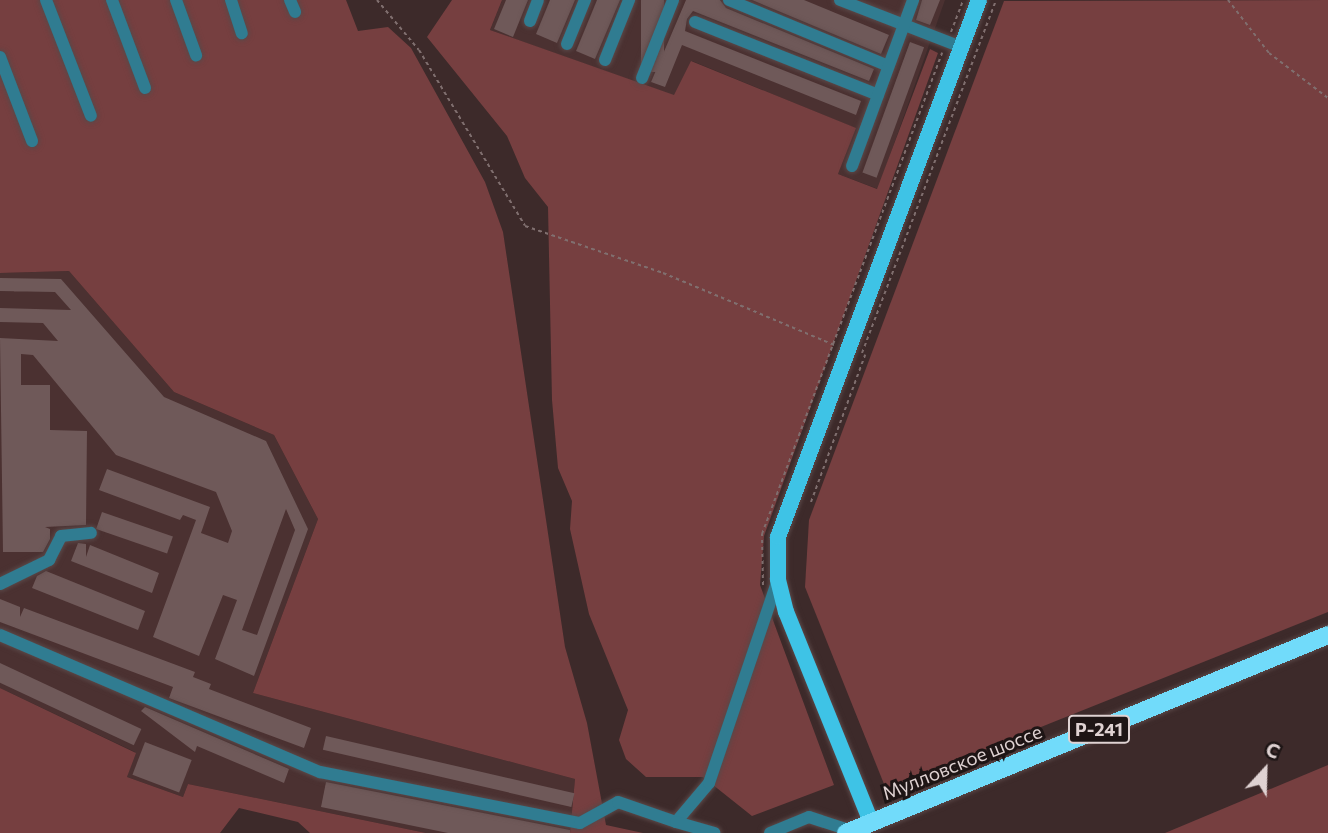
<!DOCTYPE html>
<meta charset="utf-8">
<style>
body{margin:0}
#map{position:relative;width:1328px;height:833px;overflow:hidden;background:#3d2a2a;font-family:Commissioner,sans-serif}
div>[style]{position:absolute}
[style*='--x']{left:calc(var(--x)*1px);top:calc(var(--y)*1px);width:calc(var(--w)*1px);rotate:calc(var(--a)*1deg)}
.built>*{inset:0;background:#4b3131}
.green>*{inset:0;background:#763f40}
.building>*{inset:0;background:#6f5959;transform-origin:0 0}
.path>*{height:2px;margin-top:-1px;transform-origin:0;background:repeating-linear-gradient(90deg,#806f6f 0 3.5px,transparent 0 7px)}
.roads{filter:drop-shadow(0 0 2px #5a4848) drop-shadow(0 0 2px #5a4848)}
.minor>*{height:12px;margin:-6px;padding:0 6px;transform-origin:6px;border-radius:6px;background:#307c91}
.major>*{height:16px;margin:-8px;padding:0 8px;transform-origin:8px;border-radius:8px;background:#3ec3e6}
.highway>*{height:18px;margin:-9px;padding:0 9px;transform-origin:9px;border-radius:9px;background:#71dbfa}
span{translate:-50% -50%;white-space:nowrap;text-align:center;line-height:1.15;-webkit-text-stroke:6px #1e1515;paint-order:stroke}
.shield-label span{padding:2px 5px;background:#1e1515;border:2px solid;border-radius:5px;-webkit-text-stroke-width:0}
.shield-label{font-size:18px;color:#dfd2d2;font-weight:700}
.street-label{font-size:19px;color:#dfd2d2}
.north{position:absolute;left:1230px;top:735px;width:70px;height:70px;-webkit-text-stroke:5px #1e1515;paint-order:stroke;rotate:22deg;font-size:19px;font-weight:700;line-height:28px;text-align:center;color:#dfd2d2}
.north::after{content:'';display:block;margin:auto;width:24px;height:32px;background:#dfd2d2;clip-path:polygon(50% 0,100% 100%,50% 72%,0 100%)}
</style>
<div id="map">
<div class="built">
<div style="clip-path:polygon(502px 0,945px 0,878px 189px,838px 174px,855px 128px,692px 61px,675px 96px,490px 30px)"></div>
<div style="clip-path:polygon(69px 271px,174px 392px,274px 435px,318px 519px,253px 693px,575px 779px,570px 833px,426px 833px,188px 784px,183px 797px,127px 777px,135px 752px,0 688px,0 273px)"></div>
</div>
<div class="green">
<div style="clip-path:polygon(0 0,346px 0,358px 31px,388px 27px,411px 48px,485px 182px,503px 232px,565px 647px,587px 723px,606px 825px,643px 833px,570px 833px,575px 779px,253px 693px,318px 519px,274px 435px,174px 392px,69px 271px,0 273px)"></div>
<div style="clip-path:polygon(452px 0,502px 0,490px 30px,674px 95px,691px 61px,856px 128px,838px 174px,877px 189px,930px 49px,938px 53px,764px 536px,760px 585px,834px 785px,752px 816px,703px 777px,646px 777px,626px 759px,619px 740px,628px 710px,589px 614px,570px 529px,572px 501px,558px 468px,552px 400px,548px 207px,525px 178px,507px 136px,427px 37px)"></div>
<div style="clip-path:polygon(1328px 0,1328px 612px,886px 789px,805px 587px,809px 520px,1004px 1px)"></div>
<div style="clip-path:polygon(0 688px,136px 753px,127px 777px,183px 797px,188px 784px,426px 833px,310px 833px,298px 822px,239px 808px,220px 833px,0 833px)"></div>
<div style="clip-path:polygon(1328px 765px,1328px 833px,1165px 833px)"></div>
</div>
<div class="building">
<div style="clip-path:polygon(506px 0,528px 0,513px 37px,494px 29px)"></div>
<div style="clip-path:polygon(550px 0,575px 0,557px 43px,536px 34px)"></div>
<div style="clip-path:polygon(597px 0,620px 0,595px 59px,576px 51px)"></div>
<div style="left:641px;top:0;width:23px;height:72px"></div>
<div style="clip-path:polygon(686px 0,720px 0,726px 8px,874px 69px,869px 81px,693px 11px,687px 19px,685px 31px,861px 101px,856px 115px,682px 45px,665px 87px,651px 82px)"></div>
<div style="clip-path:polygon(752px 0,804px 0,889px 35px,881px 54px)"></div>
<div style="clip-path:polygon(922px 0,940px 0,930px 25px,916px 20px)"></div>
<div style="left:910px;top:42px;width:15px;height:139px;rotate:20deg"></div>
<div style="clip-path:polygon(evenodd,0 278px,61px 279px,164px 397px,266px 441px,308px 529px,254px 676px,215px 659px,237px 600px,223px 595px,199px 656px,153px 637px,196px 520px,183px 515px,180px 520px,99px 490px,107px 469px,210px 507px,201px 533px,228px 543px,232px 531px,216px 492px,116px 455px,33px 355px,21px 354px,21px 385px,50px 385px,50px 430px,87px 431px,86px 525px,45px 527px,50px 529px,50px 539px,43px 552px,3px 552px,0 338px,58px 341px,43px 323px,0 322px,0 308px,71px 310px,55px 292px,0 291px,0 278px,286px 509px,295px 530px,257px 635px,242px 630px,286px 509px)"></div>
<div style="left:102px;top:512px;width:75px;height:18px;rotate:19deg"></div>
<div style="clip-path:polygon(78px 543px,86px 544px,86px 557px,90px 545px,159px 573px,152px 593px,71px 561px)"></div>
<div style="clip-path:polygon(46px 571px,145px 611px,138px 630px,32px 588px,37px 576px)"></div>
<div style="clip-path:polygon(0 599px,20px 607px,20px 617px,24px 608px,195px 672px,193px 677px,211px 684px,209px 689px,311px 728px,304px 748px,169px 698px,173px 687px,0 622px)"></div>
<div style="left:0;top:663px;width:156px;height:18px;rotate:25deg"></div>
<div style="clip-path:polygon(145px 707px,289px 769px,284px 783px,197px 746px,195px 752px,141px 711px)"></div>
<div style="left:326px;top:736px;width:255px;height:14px;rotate:13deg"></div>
<div style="left:145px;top:742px;width:50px;height:35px;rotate:21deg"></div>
<div style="clip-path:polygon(326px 782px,570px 830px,570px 833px,448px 833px,321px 807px)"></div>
</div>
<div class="path">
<div style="--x:377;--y:0;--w:65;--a:50"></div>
<div style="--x:419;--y:50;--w:205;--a:58.9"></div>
<div style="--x:525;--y:226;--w:146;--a:18.8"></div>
<div style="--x:663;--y:273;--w:186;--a:22.8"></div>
<div style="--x:1228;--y:0;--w:67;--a:52.3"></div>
<div style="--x:1269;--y:53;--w:74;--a:37.3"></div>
<div style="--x:951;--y:32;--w:34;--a:-69"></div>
<div style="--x:862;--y:353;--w:378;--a:-69.2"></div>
<div style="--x:811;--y:502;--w:157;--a:-69.8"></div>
<div style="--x:763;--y:585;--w:51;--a:-91.1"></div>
<div style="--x:762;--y:534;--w:514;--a:-69.48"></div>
</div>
<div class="roads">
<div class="minor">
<div style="--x:46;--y:0;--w:124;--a:68.8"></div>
<div style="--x:112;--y:0;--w:94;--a:69.4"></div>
<div style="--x:176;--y:0;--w:59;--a:70"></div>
<div style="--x:231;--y:0;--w:35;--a:72"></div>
<div style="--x:290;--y:0;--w:13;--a:67"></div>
<div style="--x:729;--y:0;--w:172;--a:22.5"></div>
<div style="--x:840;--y:0;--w:130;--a:21.2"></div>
<div style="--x:530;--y:21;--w:22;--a:-69"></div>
<div style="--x:695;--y:22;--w:197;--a:21.7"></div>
<div style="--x:567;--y:44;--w:48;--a:-67.8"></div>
<div style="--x:0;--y:57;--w:90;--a:69.1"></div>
<div style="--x:605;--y:60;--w:65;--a:-68.2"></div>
<div style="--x:642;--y:78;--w:84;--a:-68.3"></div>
<div style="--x:852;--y:166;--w:177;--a:-69.8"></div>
<div style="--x:0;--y:584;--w:55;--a:-26.1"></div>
<div style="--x:49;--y:560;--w:27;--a:-63"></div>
<div style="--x:61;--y:536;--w:30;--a:-6"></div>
<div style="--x:0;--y:635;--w:348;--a:23.2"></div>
<div style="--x:320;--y:772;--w:265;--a:11.1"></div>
<div style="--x:580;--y:823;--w:43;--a:-28.9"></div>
<div style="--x:618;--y:802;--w:61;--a:19"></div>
<div style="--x:676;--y:822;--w:51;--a:-49.8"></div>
<div style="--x:709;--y:783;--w:215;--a:-71.3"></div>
<div style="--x:676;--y:822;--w:40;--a:16"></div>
<div style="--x:770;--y:833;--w:42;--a:-22.3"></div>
<div style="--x:809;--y:817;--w:45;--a:18"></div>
</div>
<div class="major">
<div style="--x:871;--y:822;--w:227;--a:-112"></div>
<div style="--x:786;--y:612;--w:34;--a:-104"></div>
<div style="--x:778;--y:579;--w:42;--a:-90"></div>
<div style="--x:778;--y:537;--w:573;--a:-69.48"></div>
</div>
<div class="highway">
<div style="--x:846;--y:833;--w:521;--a:-22.33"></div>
</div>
</div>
<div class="shield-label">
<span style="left:1099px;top:729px">Р-241</span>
</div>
<div class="street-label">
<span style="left:962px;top:762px;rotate:-22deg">Мулловское шоссе</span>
</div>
<div class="north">С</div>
</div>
